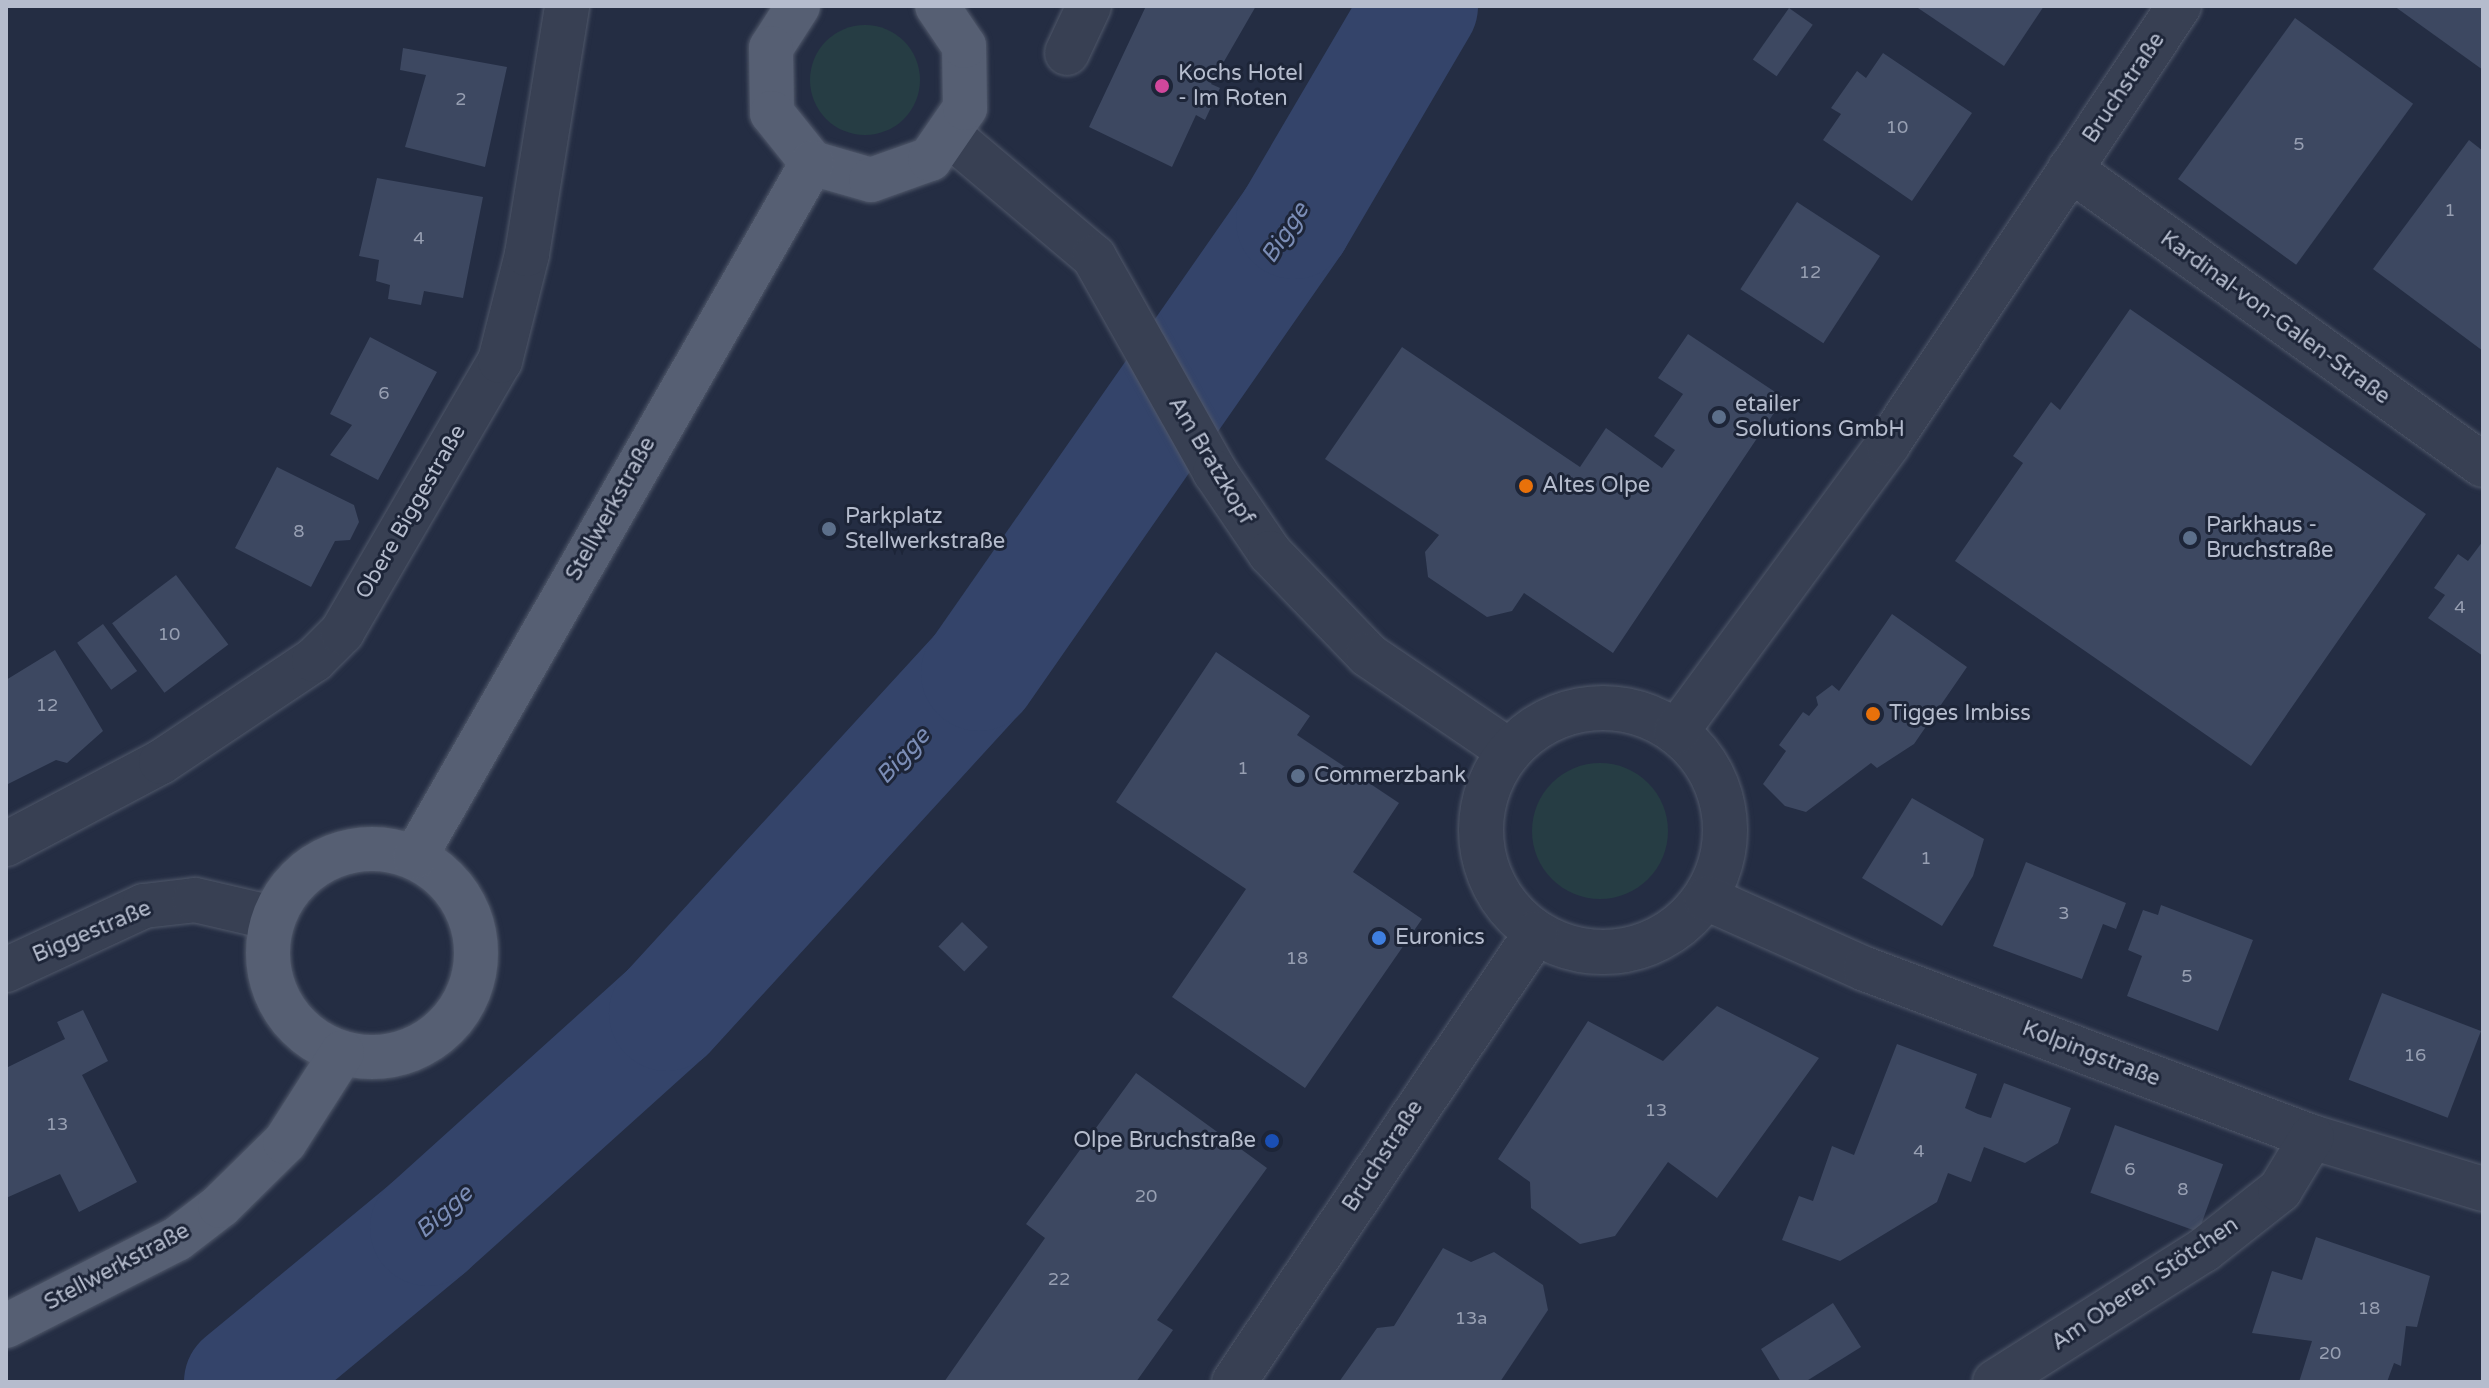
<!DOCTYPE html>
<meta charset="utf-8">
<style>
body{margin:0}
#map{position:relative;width:2489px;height:1388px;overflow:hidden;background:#242d43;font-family:"Varela Round",sans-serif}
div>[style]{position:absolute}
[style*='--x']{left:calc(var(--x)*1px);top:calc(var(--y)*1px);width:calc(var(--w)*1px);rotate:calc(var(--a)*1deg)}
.green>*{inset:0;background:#263d44}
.round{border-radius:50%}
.river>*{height:116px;margin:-58px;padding:0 58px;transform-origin:58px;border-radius:58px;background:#34446a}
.building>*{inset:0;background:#3d4861;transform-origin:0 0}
.roads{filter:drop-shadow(0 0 2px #50586a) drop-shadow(0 0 2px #50586a)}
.minor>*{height:44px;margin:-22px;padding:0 22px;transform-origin:22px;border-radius:22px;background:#384053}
.minor>.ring{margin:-22px;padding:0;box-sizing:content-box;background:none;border:44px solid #384053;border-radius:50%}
.major>*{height:44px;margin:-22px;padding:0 22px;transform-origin:22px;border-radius:22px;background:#565f73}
.major>.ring{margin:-22px;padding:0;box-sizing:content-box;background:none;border:44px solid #565f73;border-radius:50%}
.dots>*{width:22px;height:22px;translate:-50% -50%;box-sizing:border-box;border:4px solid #1d2538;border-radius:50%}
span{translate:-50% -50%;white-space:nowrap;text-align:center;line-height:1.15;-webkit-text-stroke:6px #1d2538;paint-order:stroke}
.number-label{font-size:18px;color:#979fb2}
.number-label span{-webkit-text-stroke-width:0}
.poi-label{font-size:22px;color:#b5bccd}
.left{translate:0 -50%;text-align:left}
.right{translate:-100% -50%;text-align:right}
.street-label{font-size:22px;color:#b5bccd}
.water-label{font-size:24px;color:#7b8db6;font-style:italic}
.frame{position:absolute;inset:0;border:8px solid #b5bccd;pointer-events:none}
</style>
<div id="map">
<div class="green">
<div class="round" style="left:810px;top:25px;width:110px;height:110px"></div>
<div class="round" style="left:1532px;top:763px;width:136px;height:136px"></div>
</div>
<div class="river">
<div style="--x:242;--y:1382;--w:241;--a:-39.6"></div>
<div style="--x:428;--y:1228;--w:321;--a:-42"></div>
<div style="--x:667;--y:1013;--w:461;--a:-47.5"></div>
<div style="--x:979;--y:673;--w:551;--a:-55.13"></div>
<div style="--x:1294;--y:221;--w:249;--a:-59.6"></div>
</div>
<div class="building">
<div style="clip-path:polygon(1146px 6px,1256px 6px,1211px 84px,1220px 88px,1205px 120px,1196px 115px,1172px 167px,1089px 127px)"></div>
<div style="clip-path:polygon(1915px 6px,2044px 6px,2004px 66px)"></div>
<div style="clip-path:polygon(2394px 6px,2483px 6px,2483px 70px)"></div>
<div style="left:1789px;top:8px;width:29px;height:63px;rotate:35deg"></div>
<div style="left:2295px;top:18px;width:146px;height:199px;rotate:36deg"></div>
<div style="clip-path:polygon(403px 48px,507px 67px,485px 167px,405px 147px,426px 75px,400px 70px)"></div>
<div style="clip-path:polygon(1883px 53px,1972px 113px,1912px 201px,1823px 140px,1841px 114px,1831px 108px,1857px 71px,1866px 78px)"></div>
<div style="clip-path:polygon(2469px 140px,2483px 151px,2483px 351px,2373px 269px)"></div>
<div style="clip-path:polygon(377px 178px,483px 197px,463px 298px,424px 291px,421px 305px,388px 299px,390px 285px,376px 281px,379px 260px,359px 256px)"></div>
<div style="left:1797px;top:202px;width:99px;height:104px;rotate:33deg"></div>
<div style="clip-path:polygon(2130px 309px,2426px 514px,2251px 766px,1955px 561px,2023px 463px,2013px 456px,2051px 402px,2060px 410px)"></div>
<div style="clip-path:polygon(1688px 334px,1784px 398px,1613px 653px,1524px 593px,1512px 611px,1487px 617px,1428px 577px,1425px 552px,1439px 535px,1325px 459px,1402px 347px,1580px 467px,1606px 428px,1662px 468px,1675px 450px,1654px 436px,1683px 394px,1658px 378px)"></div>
<div style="clip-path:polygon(370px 337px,437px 372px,378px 480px,330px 455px,352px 425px,330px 414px)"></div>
<div style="clip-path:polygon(277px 467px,354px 505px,359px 522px,350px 540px,335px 541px,311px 587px,235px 548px)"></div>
<div style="clip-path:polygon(2483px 541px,2483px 656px,2428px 618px,2445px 595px,2434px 588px,2458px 554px,2468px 561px)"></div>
<div style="left:176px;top:575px;width:87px;height:80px;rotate:53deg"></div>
<div style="clip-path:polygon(1892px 614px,1967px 667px,1914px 744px,1877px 768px,1871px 763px,1806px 812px,1785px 806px,1763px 784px,1786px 751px,1779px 745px,1803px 712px,1809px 716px,1818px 705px,1816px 697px,1832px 685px,1839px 691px)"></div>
<div style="left:103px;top:624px;width:58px;height:32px;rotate:54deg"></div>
<div style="clip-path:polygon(55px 650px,103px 731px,67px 763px,56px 760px,6px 785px,6px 680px)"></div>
<div style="clip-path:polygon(1216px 652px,1310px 716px,1297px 735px,1399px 803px,1353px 872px,1422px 919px,1305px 1088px,1172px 997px,1246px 889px,1116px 802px)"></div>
<div style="clip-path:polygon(1912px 798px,1984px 839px,1973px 876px,1942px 926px,1862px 878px)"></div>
<div style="clip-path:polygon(2026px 862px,2126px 903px,2116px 929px,2103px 924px,2082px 979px,1993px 946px)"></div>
<div style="clip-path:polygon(2161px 905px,2253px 940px,2218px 1031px,2127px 996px,2142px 956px,2128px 950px,2143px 910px,2158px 915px)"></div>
<div style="left:962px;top:922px;width:36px;height:34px;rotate:44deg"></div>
<div style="left:2382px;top:993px;width:106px;height:93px;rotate:21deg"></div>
<div style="clip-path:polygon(1717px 1006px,1819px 1058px,1717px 1198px,1668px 1162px,1615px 1236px,1580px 1244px,1531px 1208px,1530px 1182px,1498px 1159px,1588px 1021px,1663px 1061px)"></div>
<div style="clip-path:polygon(83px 1010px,108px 1061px,82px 1075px,137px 1182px,79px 1212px,60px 1174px,6px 1198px,6px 1068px,65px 1039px,57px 1022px)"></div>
<div style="clip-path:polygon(1897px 1044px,1977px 1074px,1965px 1108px,1978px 1114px,1991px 1118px,2004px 1083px,2071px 1108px,2058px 1143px,2025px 1163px,1984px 1147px,1971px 1182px,1948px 1173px,1937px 1202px,1840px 1261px,1782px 1240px,1799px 1196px,1813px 1201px,1832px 1146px,1854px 1155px)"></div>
<div style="clip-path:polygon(1136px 1073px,1267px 1168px,1157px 1320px,1173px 1330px,1136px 1382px,944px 1382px,1045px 1238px,1026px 1224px)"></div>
<div style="left:2115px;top:1125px;width:115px;height:72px;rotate:20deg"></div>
<div style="clip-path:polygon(2316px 1237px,2430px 1276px,2417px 1327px,2406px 1326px,2401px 1366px,2394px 1363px,2387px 1382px,2299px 1382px,2312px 1341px,2252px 1333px,2272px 1271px,2302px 1280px)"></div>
<div style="clip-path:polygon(1443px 1248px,1471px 1262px,1494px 1252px,1543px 1285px,1548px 1310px,1500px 1382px,1339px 1382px,1377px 1328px,1394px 1326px)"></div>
<div style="clip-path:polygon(1833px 1303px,1861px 1347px,1805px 1382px,1781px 1382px,1761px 1349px)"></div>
</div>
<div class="roads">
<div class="minor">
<div style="--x:1067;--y:53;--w:52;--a:-64.9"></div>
<div style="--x:952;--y:137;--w:186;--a:40.2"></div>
<div style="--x:1094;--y:257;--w:247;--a:60.6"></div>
<div style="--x:1215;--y:472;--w:98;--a:55.8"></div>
<div style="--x:1270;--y:553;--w:141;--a:46.1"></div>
<div style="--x:1368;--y:655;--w:171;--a:34.2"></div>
<div style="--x:2070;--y:169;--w:508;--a:35.63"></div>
<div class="ring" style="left:1481px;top:708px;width:200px;height:200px"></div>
<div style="--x:1676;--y:732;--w:358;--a:-53.6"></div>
<div style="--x:1888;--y:444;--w:526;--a:-56.4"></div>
<div style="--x:6;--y:844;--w:175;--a:-27.9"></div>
<div style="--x:161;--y:762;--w:184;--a:-33.7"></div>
<div style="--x:314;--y:660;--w:40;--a:-45"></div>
<div style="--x:342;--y:632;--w:314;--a:-59.8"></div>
<div style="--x:500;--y:361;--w:110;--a:-75.8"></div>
<div style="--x:527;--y:254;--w:251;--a:-80.8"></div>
<div style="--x:1706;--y:898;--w:174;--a:24.1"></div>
<div style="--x:1865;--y:969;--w:478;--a:20.6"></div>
<div style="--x:2312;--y:1137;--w:179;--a:16.9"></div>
<div style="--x:6;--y:970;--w:152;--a:-24.9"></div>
<div style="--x:144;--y:906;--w:51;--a:-6.7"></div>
<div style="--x:195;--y:900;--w:80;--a:13"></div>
<div style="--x:1234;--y:1382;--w:541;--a:-56.07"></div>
<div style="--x:1995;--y:1382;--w:247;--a:-32.3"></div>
<div style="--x:2204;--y:1250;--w:97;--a:-38.3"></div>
<div style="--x:2280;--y:1190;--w:62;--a:-58.9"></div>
</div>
<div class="major">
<div style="--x:798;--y:6;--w:50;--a:122.7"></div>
<div style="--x:771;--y:48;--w:65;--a:89.1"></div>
<div style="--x:772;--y:113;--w:64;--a:51.3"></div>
<div style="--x:812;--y:163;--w:61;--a:16.1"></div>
<div style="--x:871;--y:180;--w:63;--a:-19.6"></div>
<div style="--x:930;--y:159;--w:62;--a:-55.5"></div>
<div style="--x:965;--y:108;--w:62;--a:-90.9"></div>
<div style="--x:964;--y:46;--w:48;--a:-124"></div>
<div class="ring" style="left:268px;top:849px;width:164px;height:164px"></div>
<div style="--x:415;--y:857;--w:800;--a:-60.23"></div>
<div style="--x:6;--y:1326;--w:192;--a:-27"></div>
<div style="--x:177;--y:1239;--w:54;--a:-37.5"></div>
<div style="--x:220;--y:1206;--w:91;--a:-44.6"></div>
<div style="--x:285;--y:1142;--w:106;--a:-57.4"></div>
</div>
</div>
<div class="dots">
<div style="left:1162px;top:86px;background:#d1479c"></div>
<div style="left:1719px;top:417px;background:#5c6f8a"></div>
<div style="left:1526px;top:486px;background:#e8710a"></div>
<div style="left:829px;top:529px;background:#5c6f8a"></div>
<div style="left:2190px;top:538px;background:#5c6f8a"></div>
<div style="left:1873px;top:714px;background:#e8710a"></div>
<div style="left:1298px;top:776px;background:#5c6f8a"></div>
<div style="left:1379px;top:938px;background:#3f7fe0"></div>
<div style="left:1272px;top:1141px;background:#1a4fb4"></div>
</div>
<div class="number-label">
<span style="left:461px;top:99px">2</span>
<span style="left:1897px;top:127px">10</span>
<span style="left:2299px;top:144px">5</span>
<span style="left:2450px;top:210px">1</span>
<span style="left:419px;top:238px">4</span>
<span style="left:1810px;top:272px">12</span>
<span style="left:384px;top:393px">6</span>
<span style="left:299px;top:531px">8</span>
<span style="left:2460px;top:607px">4</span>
<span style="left:169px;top:634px">10</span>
<span style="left:47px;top:705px">12</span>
<span style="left:1243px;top:768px">1</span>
<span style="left:1926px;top:858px">1</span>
<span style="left:2064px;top:913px">3</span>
<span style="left:1297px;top:958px">18</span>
<span style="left:2187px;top:976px">5</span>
<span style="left:2415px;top:1055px">16</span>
<span style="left:1656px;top:1110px">13</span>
<span style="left:57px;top:1124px">13</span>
<span style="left:1919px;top:1151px">4</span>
<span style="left:2130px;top:1169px">6</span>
<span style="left:2183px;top:1189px">8</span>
<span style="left:1146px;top:1196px">20</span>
<span style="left:1059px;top:1279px">22</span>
<span style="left:2369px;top:1308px">18</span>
<span style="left:1471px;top:1318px">13a</span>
<span style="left:2330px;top:1353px">20</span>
</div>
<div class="poi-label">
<span class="left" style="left:1178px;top:86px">Kochs Hotel<br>- Im Roten</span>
<span class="left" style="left:1735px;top:417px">etailer<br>Solutions GmbH</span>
<span class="left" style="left:1542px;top:486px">Altes Olpe</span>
<span class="left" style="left:845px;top:529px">Parkplatz<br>Stellwerkstraße</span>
<span class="left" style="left:2206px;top:538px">Parkhaus -<br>Bruchstraße</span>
<span class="left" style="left:1889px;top:714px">Tigges Imbiss</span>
<span class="left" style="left:1314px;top:776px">Commerzbank</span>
<span class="left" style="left:1395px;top:938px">Euronics</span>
<span class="right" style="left:1256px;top:1141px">Olpe Bruchstraße</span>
</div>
<div class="street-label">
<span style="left:2124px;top:88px;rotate:-56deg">Bruchstraße</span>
<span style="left:2275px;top:318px;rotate:36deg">Kardinal-von-Galen-Straße</span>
<span style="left:1211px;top:461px;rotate:59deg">Am Bratzkopf</span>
<span style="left:611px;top:509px;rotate:-61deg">Stellwerkstraße</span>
<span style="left:411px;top:512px;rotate:-60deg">Obere Biggestraße</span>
<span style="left:92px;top:932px;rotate:-23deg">Biggestraße</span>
<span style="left:2091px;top:1054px;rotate:21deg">Kolpingstraße</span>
<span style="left:1383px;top:1156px;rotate:-57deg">Bruchstraße</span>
<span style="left:117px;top:1267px;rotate:-28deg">Stellwerkstraße</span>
<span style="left:2145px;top:1284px;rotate:-34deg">Am Oberen Stötchen</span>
</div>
<div class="water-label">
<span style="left:1285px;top:233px;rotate:-57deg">Bigge</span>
<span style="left:903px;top:756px;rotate:-47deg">Bigge</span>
<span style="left:444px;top:1212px;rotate:-41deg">Bigge</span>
</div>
<div class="frame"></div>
</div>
